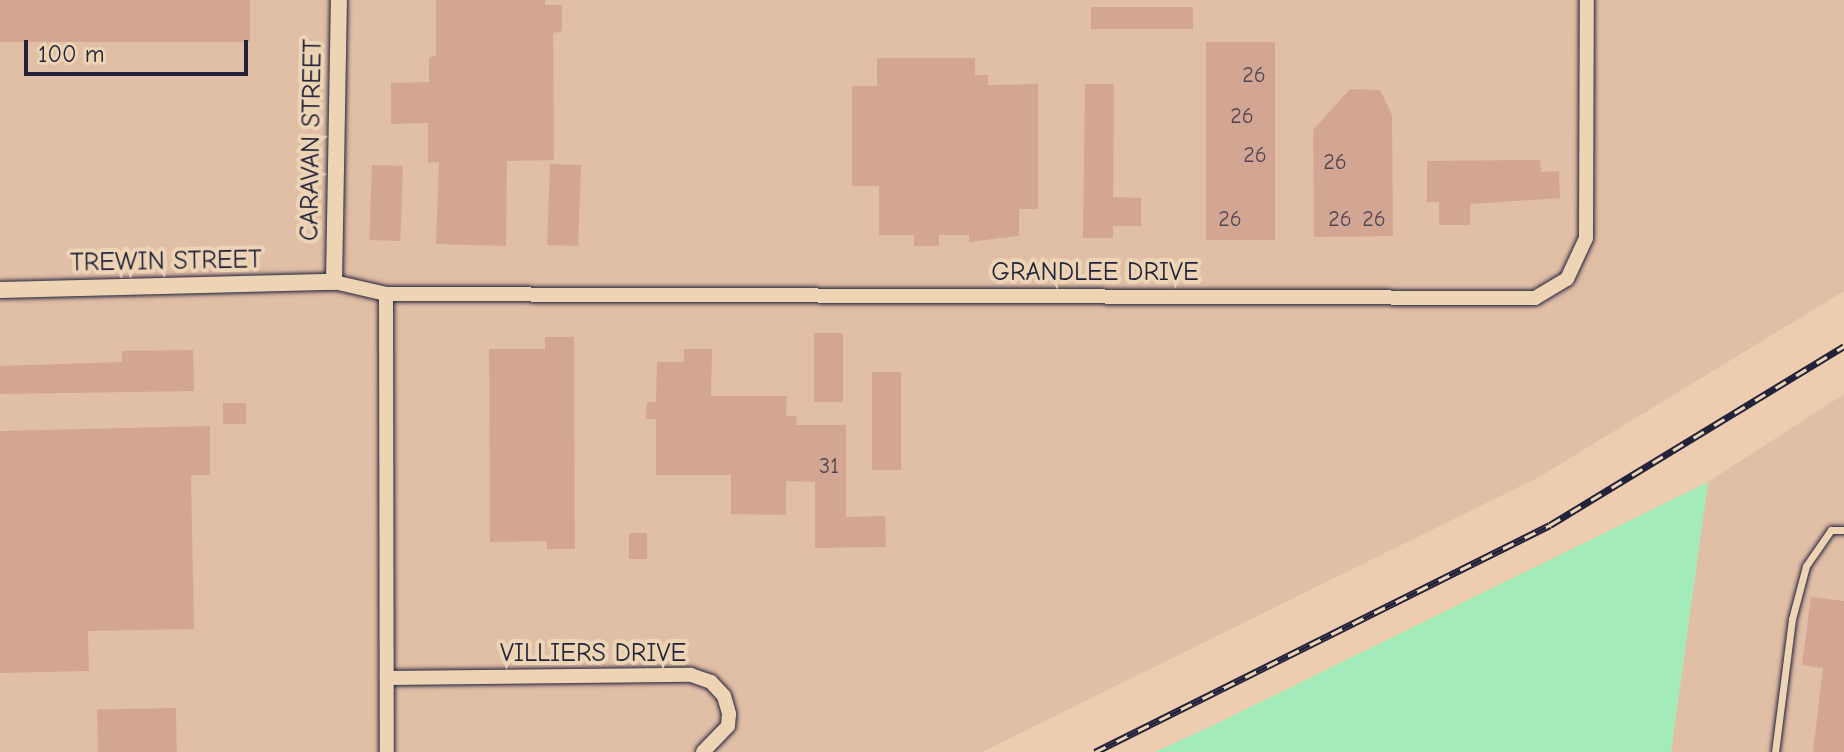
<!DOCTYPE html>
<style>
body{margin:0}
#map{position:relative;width:1844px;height:752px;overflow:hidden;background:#edccb0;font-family:"Comic Neue",sans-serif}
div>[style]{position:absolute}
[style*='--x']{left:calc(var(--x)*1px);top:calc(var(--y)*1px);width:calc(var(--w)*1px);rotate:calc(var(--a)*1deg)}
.built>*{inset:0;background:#e1bea6}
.green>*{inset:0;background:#a3ebb9}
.building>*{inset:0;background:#d3a694;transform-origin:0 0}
.roads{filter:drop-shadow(0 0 2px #22223b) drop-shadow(0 0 2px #22223b)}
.service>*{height:7px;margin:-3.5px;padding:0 3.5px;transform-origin:3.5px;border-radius:3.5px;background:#ecd4b5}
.minor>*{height:14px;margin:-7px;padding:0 7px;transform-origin:7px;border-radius:7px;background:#ecd4b5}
.tertiary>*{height:16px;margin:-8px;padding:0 8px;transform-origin:8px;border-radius:8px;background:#ecd4b5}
.rail>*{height:7px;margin-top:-3.5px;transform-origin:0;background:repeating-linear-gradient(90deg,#ecd4b5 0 12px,#22223b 0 24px);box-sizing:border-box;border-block:2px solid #22223b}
span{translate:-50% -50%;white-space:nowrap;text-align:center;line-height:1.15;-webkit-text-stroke:8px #ecd4b5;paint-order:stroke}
.number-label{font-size:22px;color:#4e4351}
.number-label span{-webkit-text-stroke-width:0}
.street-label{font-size:26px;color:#22223b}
.scale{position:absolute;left:24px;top:40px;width:224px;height:36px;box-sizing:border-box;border:4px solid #22223b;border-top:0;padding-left:10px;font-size:24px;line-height:28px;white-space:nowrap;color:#22223b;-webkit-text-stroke:6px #ecd4b5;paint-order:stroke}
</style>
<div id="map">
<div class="built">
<div style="clip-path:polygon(0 0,1844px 0,1844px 291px,1539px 477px,982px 752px,0 752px)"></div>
<div style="clip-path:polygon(1844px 394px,1844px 752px,1671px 752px,1708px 482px)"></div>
</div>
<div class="green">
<div style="clip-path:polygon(1708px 482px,1671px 752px,1155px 752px,1214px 725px)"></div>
</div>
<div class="building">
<div style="left:0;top:0;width:250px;height:42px"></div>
<div style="clip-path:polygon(436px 0,545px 0,545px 5px,562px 5px,562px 31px,553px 33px,554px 160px,507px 161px,506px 246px,436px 244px,439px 162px,428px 163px,428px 123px,391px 124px,391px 83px,429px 82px,429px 57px,436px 56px)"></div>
<div style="left:1091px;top:7px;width:102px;height:22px"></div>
<div style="left:1275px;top:42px;width:198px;height:69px;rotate:90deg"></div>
<div style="clip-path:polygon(877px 58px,975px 58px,975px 75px,988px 75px,988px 85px,1038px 84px,1038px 209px,1019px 209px,1019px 236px,969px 242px,969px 235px,939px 235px,939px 246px,914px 246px,914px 235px,879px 235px,879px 186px,852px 186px,852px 86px,877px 86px)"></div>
<div style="clip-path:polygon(1085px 84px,1114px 84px,1113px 197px,1141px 198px,1141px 226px,1113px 226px,1113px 238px,1083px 238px)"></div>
<div style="clip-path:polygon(1350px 89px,1380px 90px,1392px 115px,1393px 236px,1314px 237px,1313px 130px)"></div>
<div style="clip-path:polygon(1540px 160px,1541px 172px,1559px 171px,1560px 198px,1470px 204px,1470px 225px,1439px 225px,1439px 202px,1427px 202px,1427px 161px)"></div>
<div style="left:550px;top:164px;width:31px;height:81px;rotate:2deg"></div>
<div style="left:372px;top:165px;width:31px;height:75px;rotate:2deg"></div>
<div style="left:814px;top:333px;width:29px;height:69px"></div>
<div style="clip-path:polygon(545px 337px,574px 337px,575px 549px,547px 549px,547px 541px,490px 542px,489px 349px,545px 349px)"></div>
<div style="clip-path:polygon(684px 349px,712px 349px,711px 396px,787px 396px,786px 416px,797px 416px,796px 425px,846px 425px,846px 517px,885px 516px,886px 547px,815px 548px,815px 482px,786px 481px,786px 515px,731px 514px,731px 475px,656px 475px,656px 419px,646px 419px,647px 402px,656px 402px,657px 362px,684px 362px)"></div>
<div style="clip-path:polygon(193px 350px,194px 391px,0 394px,0 366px,122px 362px,122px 351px)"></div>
<div style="left:872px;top:372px;width:29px;height:98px"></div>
<div style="left:223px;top:403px;width:23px;height:21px"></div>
<div style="clip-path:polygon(210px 426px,210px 475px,191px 475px,194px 629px,88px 631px,89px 671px,0 673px,0 431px)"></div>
<div style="left:629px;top:533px;width:18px;height:26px"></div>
<div style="clip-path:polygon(1811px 597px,1844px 601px,1844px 752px,1813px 752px,1823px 668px,1802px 665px)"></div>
<div style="left:176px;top:708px;width:44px;height:79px;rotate:89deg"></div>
</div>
<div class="roads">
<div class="service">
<div style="--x:1775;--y:752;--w:134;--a:-82.7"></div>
<div style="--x:1792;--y:619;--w:55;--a:-75.2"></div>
<div style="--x:1806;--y:566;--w:44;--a:-55.2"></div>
<div style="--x:1831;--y:530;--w:13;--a:0"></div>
</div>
<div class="minor">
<div style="--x:334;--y:282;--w:53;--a:13"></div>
<div style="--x:386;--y:294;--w:1149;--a:0.2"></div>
<div style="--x:1535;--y:298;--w:37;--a:-31"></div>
<div style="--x:1567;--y:279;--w:45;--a:-65.1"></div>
<div style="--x:1586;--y:238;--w:238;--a:-89.8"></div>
<div style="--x:386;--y:294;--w:458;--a:89.9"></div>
<div style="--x:388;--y:678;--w:303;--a:-0.6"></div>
<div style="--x:691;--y:675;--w:21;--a:19"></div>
<div style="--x:711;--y:682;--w:19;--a:47"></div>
<div style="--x:724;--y:696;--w:19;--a:74"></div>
<div style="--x:729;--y:714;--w:12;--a:95"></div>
<div style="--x:728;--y:726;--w:36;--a:134"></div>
</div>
<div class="tertiary">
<div style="--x:0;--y:290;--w:334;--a:-1.4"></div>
<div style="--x:334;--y:282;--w:282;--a:-89"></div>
</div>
</div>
<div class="rail">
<div style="--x:1095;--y:752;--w:508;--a:-26.51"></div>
<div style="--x:1550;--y:525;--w:344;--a:-31.3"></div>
</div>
<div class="number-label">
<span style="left:1254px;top:76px">26</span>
<span style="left:1242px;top:117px">26</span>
<span style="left:1255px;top:156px">26</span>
<span style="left:1335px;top:163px">26</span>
<span style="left:1230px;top:220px">26</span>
<span style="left:1340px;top:220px">26</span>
<span style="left:1374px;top:220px">26</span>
<span style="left:829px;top:467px">31</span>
</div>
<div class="street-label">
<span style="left:312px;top:140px;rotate:-89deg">CARAVAN STREET</span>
<span style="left:166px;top:262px;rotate:-1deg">TREWIN STREET</span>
<span style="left:1095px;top:273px">GRANDLEE DRIVE</span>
<span style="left:593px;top:654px">VILLIERS DRIVE</span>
</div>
<div class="scale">100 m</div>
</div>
